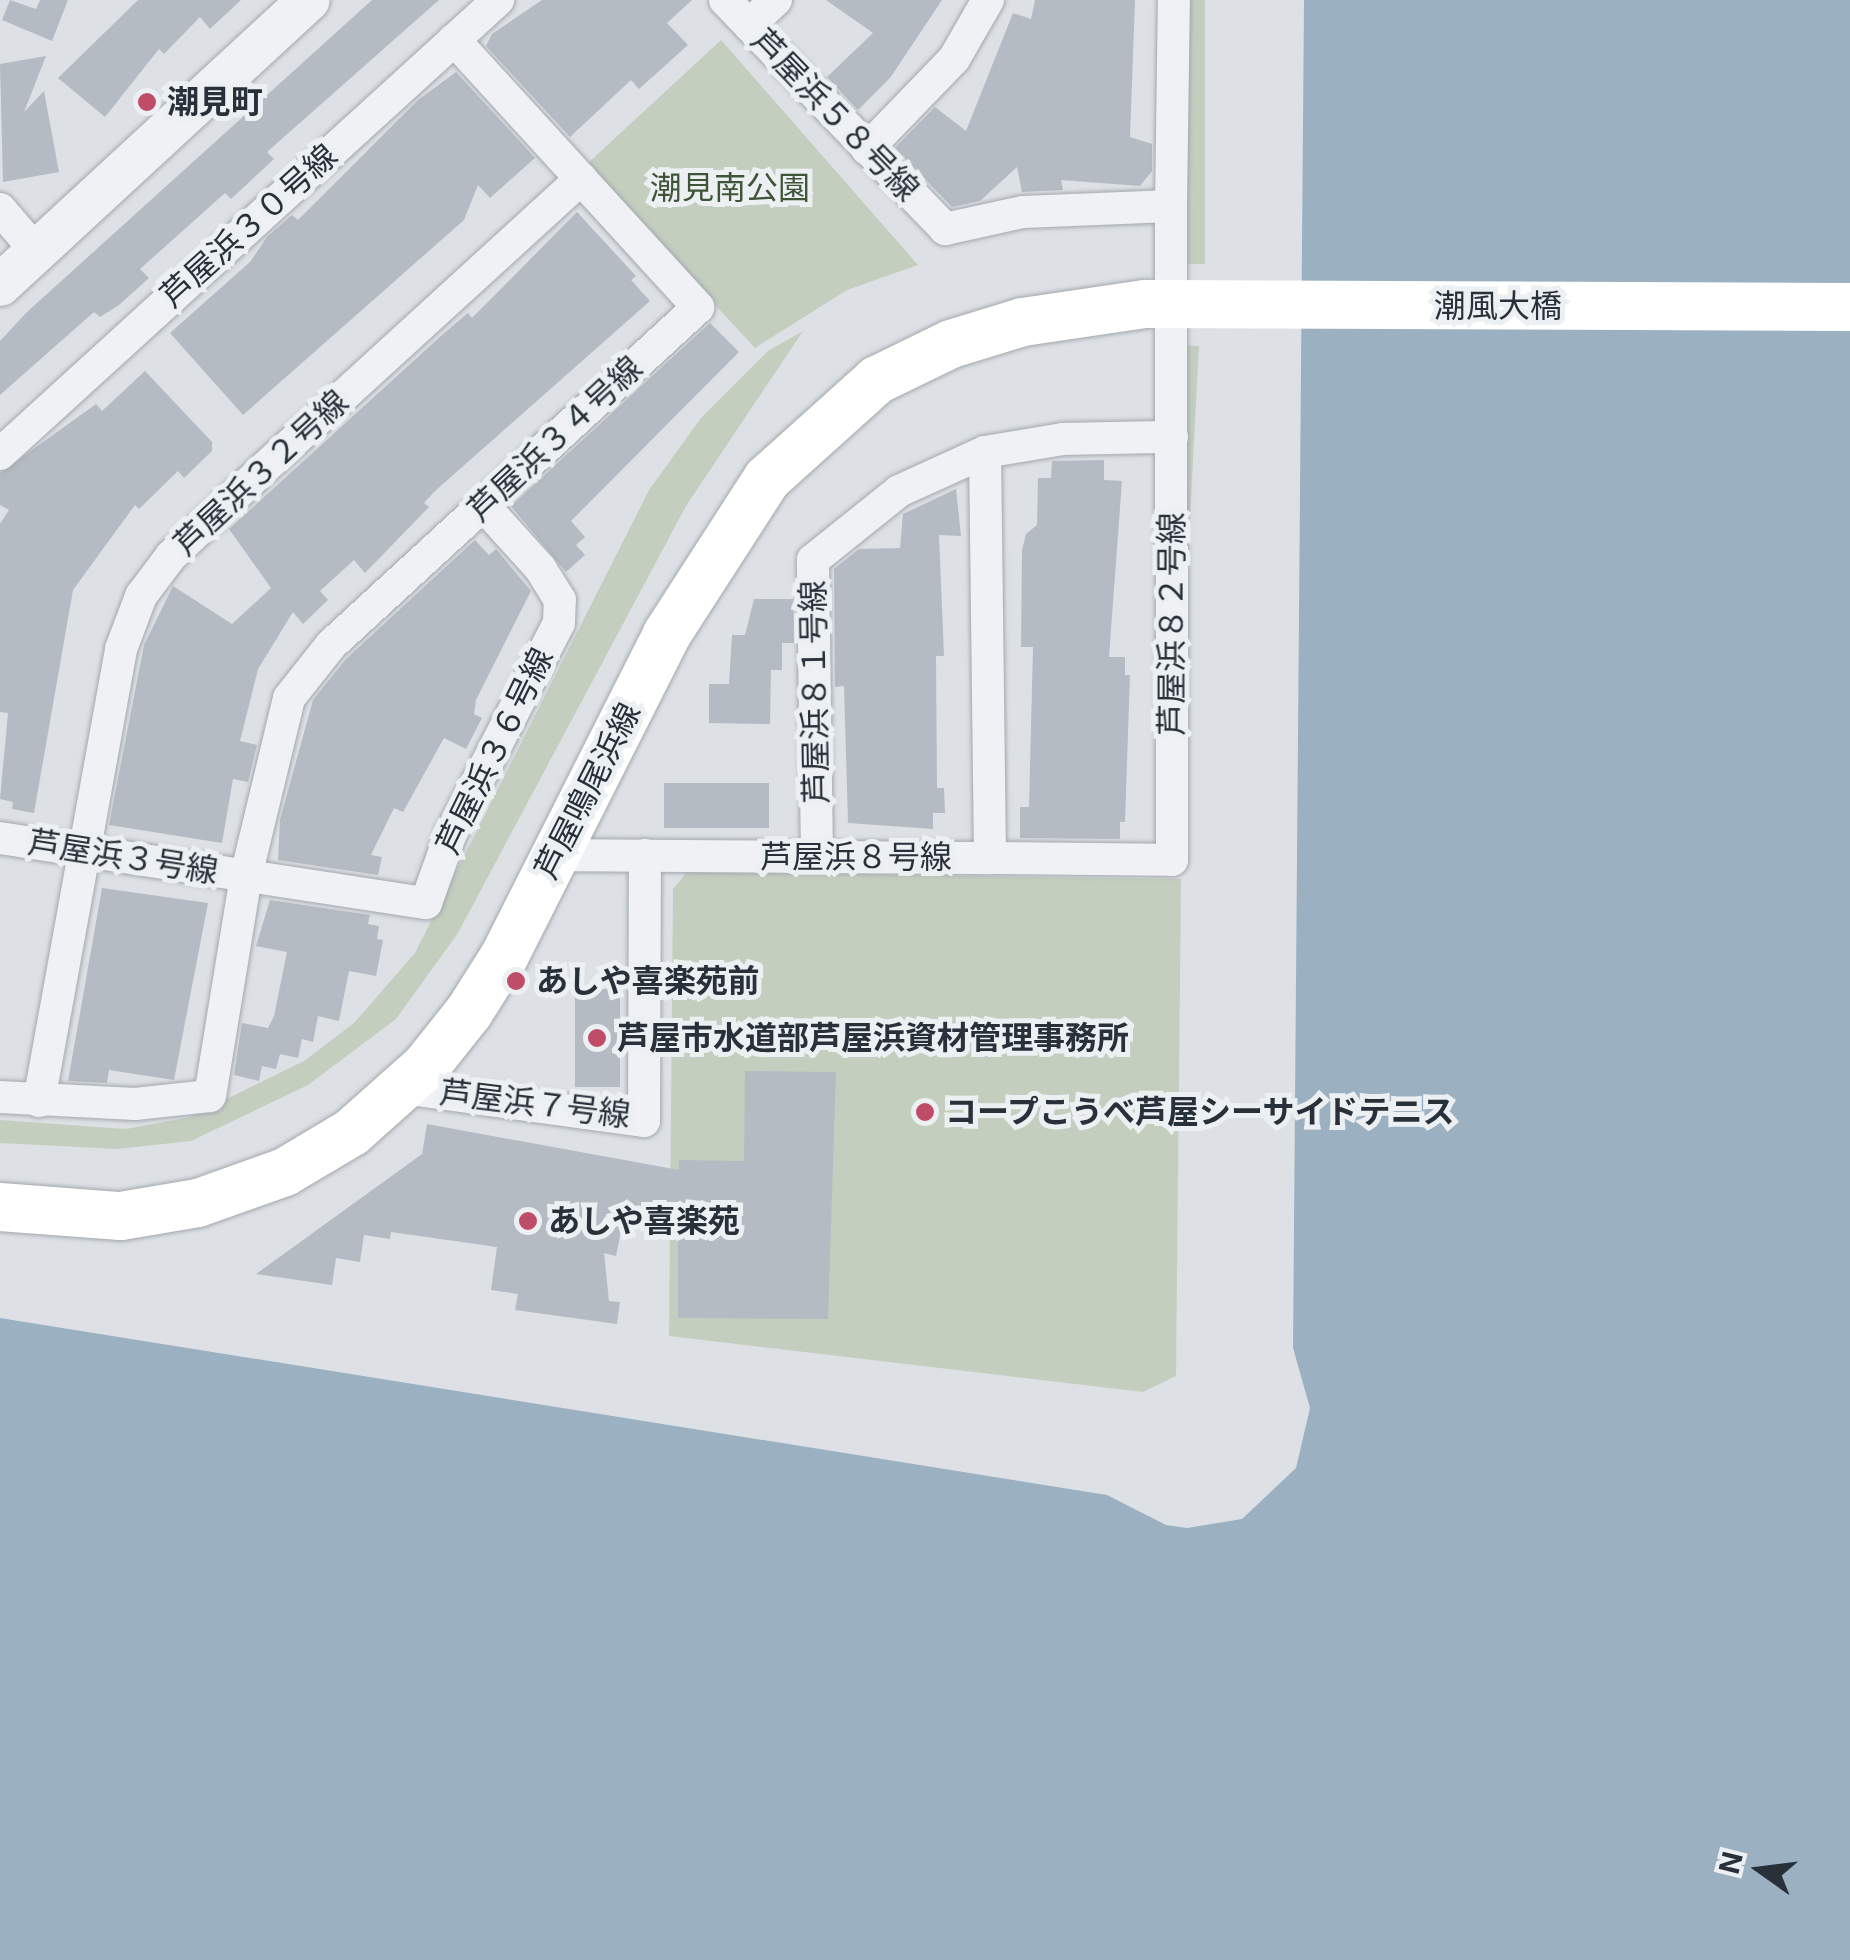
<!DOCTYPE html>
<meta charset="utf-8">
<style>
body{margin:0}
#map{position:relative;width:1850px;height:1960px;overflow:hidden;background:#dde1e5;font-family:Inter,"Noto Sans JP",sans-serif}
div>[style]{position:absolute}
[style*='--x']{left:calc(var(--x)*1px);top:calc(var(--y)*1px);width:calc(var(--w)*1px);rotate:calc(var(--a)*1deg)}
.green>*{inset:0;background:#c4cebf;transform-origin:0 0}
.water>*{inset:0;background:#9bb1c2}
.building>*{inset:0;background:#b5bbc2;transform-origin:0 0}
.roads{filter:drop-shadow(0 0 2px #a3a8ae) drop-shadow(0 0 2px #a3a8ae)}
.minor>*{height:32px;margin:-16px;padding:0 16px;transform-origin:16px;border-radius:16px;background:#eff1f4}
.tertiary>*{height:42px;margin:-21px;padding:0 21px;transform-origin:21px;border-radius:21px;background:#eff1f4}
.secondary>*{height:48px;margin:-24px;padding:0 24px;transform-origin:24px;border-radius:24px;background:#fff}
.secondary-bridge>*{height:48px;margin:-24px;padding:0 24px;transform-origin:24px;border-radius:24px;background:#fff}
.dots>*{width:28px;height:28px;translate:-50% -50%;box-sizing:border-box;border:5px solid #ecf0f3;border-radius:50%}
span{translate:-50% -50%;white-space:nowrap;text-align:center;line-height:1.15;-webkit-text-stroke:10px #ecf0f3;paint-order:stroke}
.poi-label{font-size:32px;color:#28303a;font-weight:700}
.left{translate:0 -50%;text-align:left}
.street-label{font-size:32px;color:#28303a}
.park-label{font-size:32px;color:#3f5537}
.north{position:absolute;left:1710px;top:1820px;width:100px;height:100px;-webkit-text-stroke:8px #ecf0f3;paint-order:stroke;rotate:284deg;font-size:28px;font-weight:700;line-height:40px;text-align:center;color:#28303a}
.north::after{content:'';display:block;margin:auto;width:35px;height:45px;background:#28303a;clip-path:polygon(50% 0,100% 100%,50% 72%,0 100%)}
</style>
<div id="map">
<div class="green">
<div style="left:1187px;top:0;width:18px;height:264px"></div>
<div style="clip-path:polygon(721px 40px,918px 265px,847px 290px,755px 348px,586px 165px)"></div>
<div style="clip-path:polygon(803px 331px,686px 506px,458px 933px,396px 1019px,308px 1085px,191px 1141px,117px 1149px,0 1143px,0 1120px,126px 1129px,190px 1117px,304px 1061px,354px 1023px,415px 953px,649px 490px,701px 418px,768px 351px)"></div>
<div style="left:1182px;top:345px;width:17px;height:517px;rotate:3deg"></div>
<div style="clip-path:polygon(687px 872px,1181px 879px,1176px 1376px,1143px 1392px,669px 1336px,673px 889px)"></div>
</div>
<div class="water">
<div style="clip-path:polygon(1304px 0,1850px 0,1850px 1960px,0 1960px,0 1318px,1107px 1495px,1166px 1525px,1187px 1528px,1242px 1519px,1296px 1468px,1310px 1408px,1293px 1348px)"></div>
</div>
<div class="building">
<div style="clip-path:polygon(10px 0,36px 9px,40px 0,68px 0,52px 41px,2px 20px)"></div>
<div style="clip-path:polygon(138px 0,241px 0,210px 29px,200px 17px,164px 54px,159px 49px,105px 117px,58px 78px)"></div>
<div style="clip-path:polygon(372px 0,439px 0,267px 152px,274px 159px,231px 199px,225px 193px,140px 269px,149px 278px,119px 305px,100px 317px,94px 312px,0 395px,0 341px,27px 312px)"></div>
<div style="clip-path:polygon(542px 0,692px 0,667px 23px,688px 45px,639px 89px,631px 80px,570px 137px,486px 46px,492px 34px)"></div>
<div style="clip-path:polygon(826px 0,942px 0,890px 78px,858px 110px,827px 77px,873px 33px)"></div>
<div style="clip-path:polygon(1035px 0,1135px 0,1130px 137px,1152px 144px,1152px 171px,1140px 186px,1061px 180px,1063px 190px,1022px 192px,1017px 167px,980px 201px,952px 207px,895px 148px,935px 107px,966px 131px,1013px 13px,1031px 19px)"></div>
<div style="clip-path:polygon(46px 56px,24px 112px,44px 91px,59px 172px,3px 182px,0 64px)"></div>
<div style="clip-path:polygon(456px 72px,535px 158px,490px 198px,478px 185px,464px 220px,243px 415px,170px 333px,250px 262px,267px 237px,292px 215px,298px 220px,418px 100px)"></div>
<div style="clip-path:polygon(577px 212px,636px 276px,631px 280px,650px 301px,435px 491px,424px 503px,429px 507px,365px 573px,354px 560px,320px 591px,328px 600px,303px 624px,293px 612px,258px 669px,240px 741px,257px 745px,248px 782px,233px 779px,222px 843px,109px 825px,144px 645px,173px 586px,232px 624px,271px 588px,229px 529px,442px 335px,468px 313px,472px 318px)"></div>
<div style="clip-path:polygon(710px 323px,739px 352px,571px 521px,585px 537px,576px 545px,585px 555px,566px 572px,511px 506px)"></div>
<div style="clip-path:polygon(145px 371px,212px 442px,212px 451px,184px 478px,178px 471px,139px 509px,135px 505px,73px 590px,34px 813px,12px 809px,13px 802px,0 799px,8px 713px,0 712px,0 524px,9px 510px,0 505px,0 473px,96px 404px,102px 411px)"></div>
<div style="clip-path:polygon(1104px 460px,1104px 480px,1122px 481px,1109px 657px,1125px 657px,1125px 675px,1130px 675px,1125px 822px,1120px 822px,1120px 839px,1020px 838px,1020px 807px,1029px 807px,1033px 647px,1021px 647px,1022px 550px,1026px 534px,1037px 525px,1038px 478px,1051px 478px,1052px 461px)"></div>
<div style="clip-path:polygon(956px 489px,961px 536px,939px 535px,944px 656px,936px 656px,937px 788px,944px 788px,945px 813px,933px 813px,933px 829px,848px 823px,844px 686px,835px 687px,834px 569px,859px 549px,900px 548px,903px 514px)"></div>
<div style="clip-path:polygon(475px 540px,489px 555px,496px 549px,531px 591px,476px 700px,474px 714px,482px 718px,466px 749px,444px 738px,403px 812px,394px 808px,371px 855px,382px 857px,378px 875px,278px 860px,280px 820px,313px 700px,346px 659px)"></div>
<div style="clip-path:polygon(754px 599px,794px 599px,794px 643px,782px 643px,782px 670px,771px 670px,770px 724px,709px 723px,709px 684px,729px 684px,732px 635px,745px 635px)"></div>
<div style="left:769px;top:783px;width:45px;height:105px;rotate:90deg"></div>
<div style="clip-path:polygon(102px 888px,208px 903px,174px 1080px,109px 1070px,107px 1083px,68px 1081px)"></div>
<div style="clip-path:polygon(270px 900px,370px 915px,368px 924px,379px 926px,377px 939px,383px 940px,376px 976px,349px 971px,339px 1021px,318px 1016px,313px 1042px,302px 1039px,298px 1058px,280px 1054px,276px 1069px,262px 1066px,259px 1081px,234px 1075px,242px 1023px,268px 1028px,274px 1016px,287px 952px,256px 946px)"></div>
<div style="left:575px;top:989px;width:45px;height:98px"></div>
<div style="clip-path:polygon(745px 1071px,836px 1072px,828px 1319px,678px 1318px,678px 1212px,638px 1205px,633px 1228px,622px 1226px,616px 1256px,604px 1253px,609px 1301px,620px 1302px,617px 1324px,515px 1310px,518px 1294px,491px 1290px,497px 1247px,391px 1232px,390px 1239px,364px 1235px,360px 1262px,336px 1258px,332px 1285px,256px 1274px,422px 1154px,427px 1124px,679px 1170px,679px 1160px,744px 1161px)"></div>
</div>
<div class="roads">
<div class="minor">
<div style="--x:725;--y:0;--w:318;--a:46.1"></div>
<div style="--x:945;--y:229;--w:80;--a:-12.3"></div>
<div style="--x:1023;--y:212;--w:148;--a:-2.3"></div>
<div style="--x:1171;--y:206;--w:206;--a:-89.2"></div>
<div style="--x:749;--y:25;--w:37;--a:-43"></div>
<div style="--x:867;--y:149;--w:125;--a:-46"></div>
<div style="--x:954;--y:59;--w:68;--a:-60"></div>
<div style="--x:0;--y:209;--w:55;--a:49.4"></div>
<div style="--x:0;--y:454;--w:674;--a:-42.35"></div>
<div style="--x:0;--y:838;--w:431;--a:8.7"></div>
<div style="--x:426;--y:903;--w:74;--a:-70.3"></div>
<div style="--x:451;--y:833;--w:236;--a:-62.8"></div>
<div style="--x:559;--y:623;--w:23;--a:-88"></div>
<div style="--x:560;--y:600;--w:38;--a:-122"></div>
<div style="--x:540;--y:568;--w:85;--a:-132.1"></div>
<div style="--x:557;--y:855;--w:433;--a:0.4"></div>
<div style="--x:990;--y:858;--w:406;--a:-90.7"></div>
<div style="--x:817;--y:856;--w:296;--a:-90.8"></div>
<div style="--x:813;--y:560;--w:110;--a:-38.7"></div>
<div style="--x:899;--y:491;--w:94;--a:-24.4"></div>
<div style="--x:985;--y:452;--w:79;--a:-9.5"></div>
<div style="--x:1063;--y:439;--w:109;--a:-1.1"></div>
<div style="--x:990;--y:858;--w:182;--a:0.6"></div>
<div style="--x:1172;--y:860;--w:654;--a:-90.09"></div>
<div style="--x:403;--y:1088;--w:243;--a:7.8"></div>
<div style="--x:644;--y:1121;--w:266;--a:-89.8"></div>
<div style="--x:0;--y:1097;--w:135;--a:3"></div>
<div style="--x:135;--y:1104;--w:75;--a:-6.1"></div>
<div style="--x:210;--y:1096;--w:223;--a:-80.7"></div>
<div style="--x:246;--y:876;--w:183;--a:-76.4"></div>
<div style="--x:289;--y:698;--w:68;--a:-51.6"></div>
<div style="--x:331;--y:645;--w:499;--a:-42.6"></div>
<div style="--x:698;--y:307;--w:362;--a:-132.4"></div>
<div style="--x:39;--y:1101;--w:459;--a:-79.7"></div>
<div style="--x:121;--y:649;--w:57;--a:-69.3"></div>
<div style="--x:141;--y:596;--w:50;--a:-53.1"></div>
<div style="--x:171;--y:556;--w:122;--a:-43.3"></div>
<div style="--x:260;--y:472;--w:435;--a:-42.4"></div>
</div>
<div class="tertiary">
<div style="--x:0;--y:285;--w:420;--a:-42.7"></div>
</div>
<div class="secondary">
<div style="--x:0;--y:1207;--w:121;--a:4.3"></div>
<div style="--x:121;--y:1216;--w:78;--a:-9.6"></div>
<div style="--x:198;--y:1203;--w:92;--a:-19.6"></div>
<div style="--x:285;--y:1172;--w:78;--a:-30.8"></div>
<div style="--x:352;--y:1132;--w:99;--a:-41.7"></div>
<div style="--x:426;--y:1066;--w:69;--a:-51.5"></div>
<div style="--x:469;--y:1012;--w:67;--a:-57.7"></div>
<div style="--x:505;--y:955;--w:360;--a:-63.2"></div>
<div style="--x:667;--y:634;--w:184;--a:-57.2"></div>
<div style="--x:767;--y:479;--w:148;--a:-42"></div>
<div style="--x:877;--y:380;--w:82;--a:-25.9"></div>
<div style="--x:951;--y:344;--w:75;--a:-17"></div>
<div style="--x:1023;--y:322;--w:123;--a:-8.4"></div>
</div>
</div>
<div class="secondary-bridge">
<div style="--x:1145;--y:304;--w:705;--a:0.24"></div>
</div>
<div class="dots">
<div style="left:147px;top:102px;background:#c04d67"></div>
<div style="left:516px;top:981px;background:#c04d67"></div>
<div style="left:597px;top:1038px;background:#c04d67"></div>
<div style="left:925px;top:1112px;background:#c04d67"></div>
<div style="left:528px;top:1221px;background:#c04d67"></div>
</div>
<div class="poi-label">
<span class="left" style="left:167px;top:102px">潮見町</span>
<span class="left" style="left:536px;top:981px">あしや喜楽苑前</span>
<span class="left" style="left:617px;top:1038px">芦屋市水道部芦屋浜資材管理事務所</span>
<span class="left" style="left:945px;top:1112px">コープこうべ芦屋シーサイドテニス</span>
<span class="left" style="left:548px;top:1221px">あしや喜楽苑</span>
</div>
<div class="street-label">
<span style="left:835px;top:115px;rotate:46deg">芦屋浜５８号線</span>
<span style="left:249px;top:226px;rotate:-42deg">芦屋浜３０号線</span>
<span style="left:1498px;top:306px">潮風大橋</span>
<span style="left:555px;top:439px;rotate:-43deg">芦屋浜３４号線</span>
<span style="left:261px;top:473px;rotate:-43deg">芦屋浜３２号線</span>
<span style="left:1172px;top:624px;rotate:-90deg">芦屋浜８２号線</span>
<span style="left:815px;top:692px;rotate:-91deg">芦屋浜８１号線</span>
<span style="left:495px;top:751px;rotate:-64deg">芦屋浜３６号線</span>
<span style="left:588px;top:791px;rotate:-63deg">芦屋鳴尾浜線</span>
<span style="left:123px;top:857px;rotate:9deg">芦屋浜３号線</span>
<span style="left:856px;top:857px">芦屋浜８号線</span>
<span style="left:535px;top:1104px;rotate:7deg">芦屋浜７号線</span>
</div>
<div class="park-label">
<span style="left:730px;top:188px">潮見南公園</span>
</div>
<div class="north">N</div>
</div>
